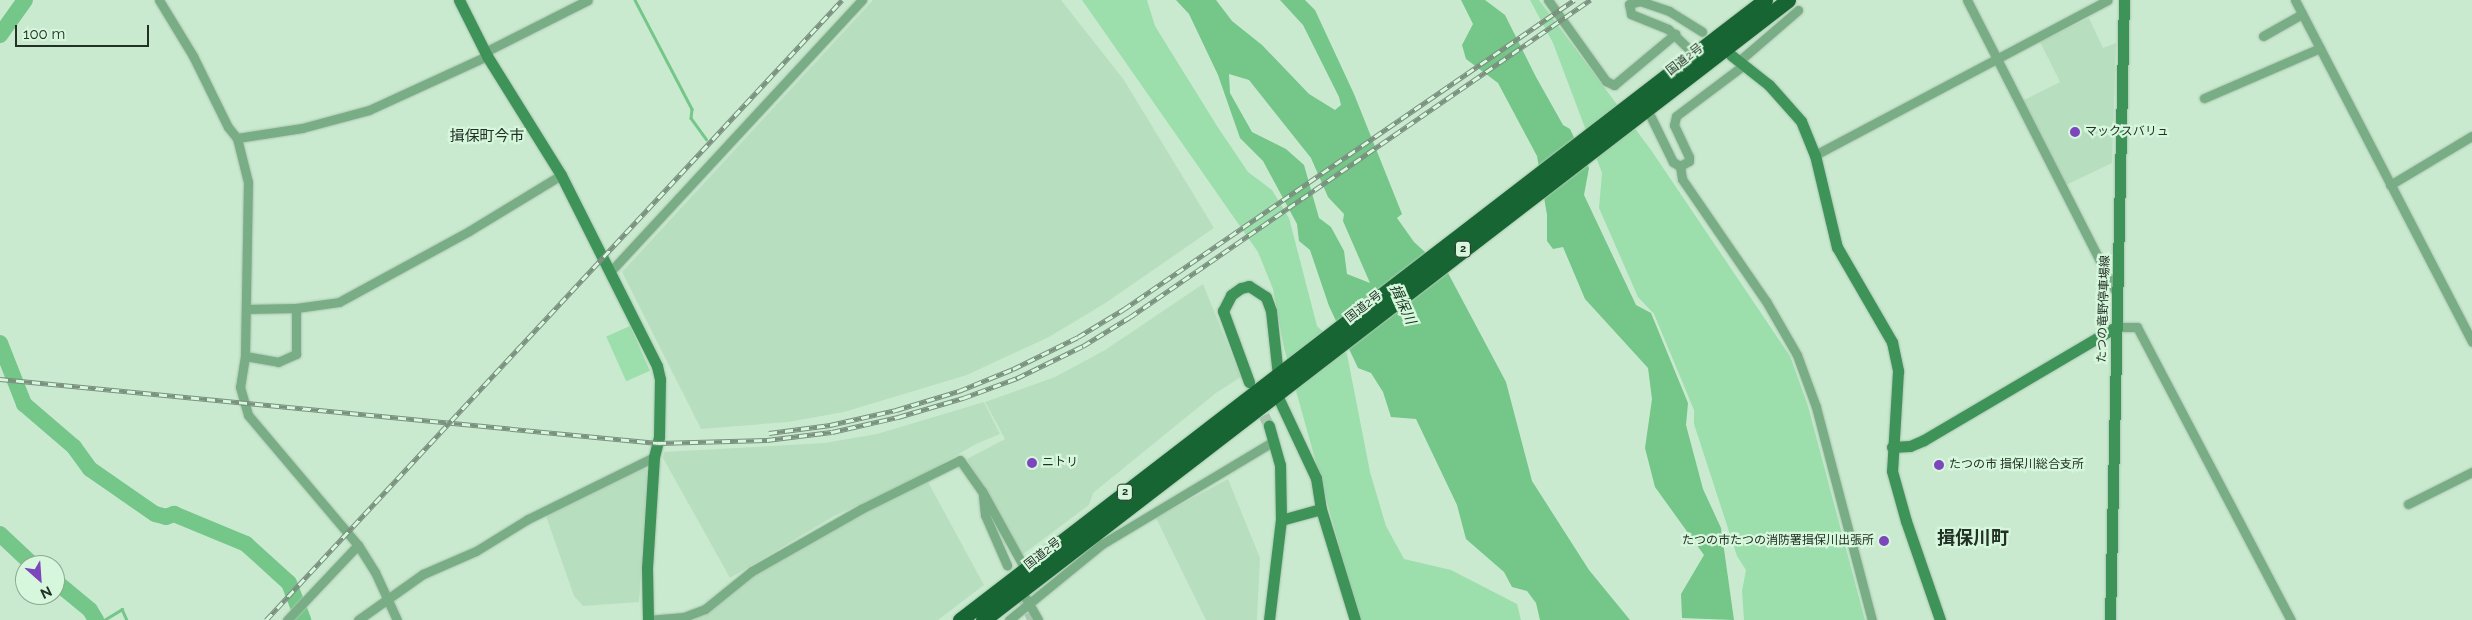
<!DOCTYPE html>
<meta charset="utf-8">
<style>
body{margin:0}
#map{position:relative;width:2472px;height:620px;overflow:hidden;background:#caead0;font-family:Raleway,"Noto Sans JP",sans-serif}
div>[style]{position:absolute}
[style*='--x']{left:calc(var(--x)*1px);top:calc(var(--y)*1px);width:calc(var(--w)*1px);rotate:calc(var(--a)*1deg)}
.built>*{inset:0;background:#b8dec0}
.green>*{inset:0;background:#9cdfac;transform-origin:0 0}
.water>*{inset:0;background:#74c689}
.stream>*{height:2.5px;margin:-1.25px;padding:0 1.25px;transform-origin:1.25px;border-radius:1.25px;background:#74c689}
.river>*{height:16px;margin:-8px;padding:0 8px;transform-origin:8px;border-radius:8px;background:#74c689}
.street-tunnel>*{height:9px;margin-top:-4.5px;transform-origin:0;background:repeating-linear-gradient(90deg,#a9c5ae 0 9px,transparent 0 13.5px)}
.secondary-tunnel>*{height:11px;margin-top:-5.5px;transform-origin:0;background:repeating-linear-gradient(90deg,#a9c5ae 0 11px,transparent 0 16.5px)}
.roads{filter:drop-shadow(0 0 1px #a9c5ae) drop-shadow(0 0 1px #a9c5ae)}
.street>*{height:9px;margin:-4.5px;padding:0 4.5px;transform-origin:4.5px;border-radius:4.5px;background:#79ad85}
.secondary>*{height:11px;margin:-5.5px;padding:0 5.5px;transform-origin:5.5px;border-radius:5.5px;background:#3e9358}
.highway>*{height:15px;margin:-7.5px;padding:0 7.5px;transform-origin:7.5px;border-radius:7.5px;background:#186534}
.rail>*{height:4.5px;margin-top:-2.25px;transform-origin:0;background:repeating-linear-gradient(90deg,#d7f7dd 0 8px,#7a917f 0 16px);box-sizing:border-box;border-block:1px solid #7a917f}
.dots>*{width:14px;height:14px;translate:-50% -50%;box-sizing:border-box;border:2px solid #d7f7dd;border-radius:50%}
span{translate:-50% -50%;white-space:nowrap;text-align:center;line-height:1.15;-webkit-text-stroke:4.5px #d7f7dd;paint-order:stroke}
.shield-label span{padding:1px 4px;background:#d7f7dd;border:1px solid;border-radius:4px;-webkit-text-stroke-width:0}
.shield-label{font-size:11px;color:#233026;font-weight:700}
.street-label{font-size:12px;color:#233026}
.poi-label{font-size:12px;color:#233026}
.left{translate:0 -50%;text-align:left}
.right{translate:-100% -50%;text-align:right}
.water-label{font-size:14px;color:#15371f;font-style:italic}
.quarter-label{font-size:15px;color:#233026}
.district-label{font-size:18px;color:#233026;font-weight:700}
.north{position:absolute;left:15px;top:555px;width:50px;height:50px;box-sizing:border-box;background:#d7f7dd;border:1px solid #8fa794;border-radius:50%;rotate:154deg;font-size:14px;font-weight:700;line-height:20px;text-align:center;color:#233026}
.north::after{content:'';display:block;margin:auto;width:18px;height:22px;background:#7c46bd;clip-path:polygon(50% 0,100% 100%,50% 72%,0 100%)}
.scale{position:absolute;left:15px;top:25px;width:134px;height:22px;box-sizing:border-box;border:2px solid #233026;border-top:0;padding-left:6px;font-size:15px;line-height:18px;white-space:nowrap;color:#233026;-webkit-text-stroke:4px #d7f7dd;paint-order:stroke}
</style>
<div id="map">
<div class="built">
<div style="clip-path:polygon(873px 0,1061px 0,1124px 80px,1214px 228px,1104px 304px,1049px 337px,967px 375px,844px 412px,788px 422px,701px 429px,622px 272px)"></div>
<div style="clip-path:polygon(2089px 18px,2103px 48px,2116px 43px,2112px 163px,2064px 186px,2022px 101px,2060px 82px,2040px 42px)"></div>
<div style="clip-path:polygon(1203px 284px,1241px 377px,1216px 393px,1093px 493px,1089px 505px,1022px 555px,967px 459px,1005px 439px,985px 402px,1055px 377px,1105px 350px)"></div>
<div style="clip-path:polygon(984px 402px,1000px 434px,976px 444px,914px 480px,834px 516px,730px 578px,663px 458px,664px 452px,824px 443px,877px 434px)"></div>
<div style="clip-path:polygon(642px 465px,648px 471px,639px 602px,583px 606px,574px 596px,546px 516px)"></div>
<div style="clip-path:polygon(1228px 479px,1260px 558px,1257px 620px,1206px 620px,1156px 518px)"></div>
<div style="clip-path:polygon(928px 482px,984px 585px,938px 620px,694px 620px,756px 572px,879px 505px)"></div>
</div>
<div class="green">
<div style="clip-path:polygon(1082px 0,1147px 0,1155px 26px,1217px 126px,1248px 172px,1272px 190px,1289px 218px,1317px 326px,1347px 354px,1370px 472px,1386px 526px,1404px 559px,1451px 570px,1517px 604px,1521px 620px,1360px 620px,1284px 348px,1273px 289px,1258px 252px)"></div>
<div style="clip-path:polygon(1530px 0,1539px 0,1651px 150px,1790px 356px,1808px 406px,1865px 620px,1744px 620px,1742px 591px,1746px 570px,1737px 556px,1694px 424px,1694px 410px,1654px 314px,1638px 297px,1599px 208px,1602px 173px,1553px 43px)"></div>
<div style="left:630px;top:326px;width:49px;height:26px;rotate:66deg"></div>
</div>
<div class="water">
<div style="clip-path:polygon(evenodd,1176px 0,1216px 0,1232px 21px,1262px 45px,1309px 94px,1335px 110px,1341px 105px,1339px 97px,1303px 25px,1280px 0,1305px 0,1315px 10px,1354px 94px,1402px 214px,1397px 218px,1414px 242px,1448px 273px,1506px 382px,1532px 481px,1589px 570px,1630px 620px,1540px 620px,1536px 603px,1527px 591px,1512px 587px,1504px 572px,1466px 539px,1457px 505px,1416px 419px,1391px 417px,1383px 392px,1371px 373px,1358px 368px,1329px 306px,1310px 250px,1299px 241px,1297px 224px,1263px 161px,1240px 138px,1218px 75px,1189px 14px,1176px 0,1229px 74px,1249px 80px,1311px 158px,1328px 197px,1344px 214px,1343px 221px,1370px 283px,1347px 274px,1344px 251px,1331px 227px,1319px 218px,1304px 165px,1286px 149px,1252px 132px,1230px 93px,1229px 74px)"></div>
<div style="clip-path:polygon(1461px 0,1485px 0,1505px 15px,1536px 77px,1563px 125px,1570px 129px,1589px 168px,1584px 195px,1636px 305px,1651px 313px,1688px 403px,1686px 425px,1703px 489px,1721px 528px,1734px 620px,1682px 618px,1681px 594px,1704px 555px,1655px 487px,1645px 448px,1652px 399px,1648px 368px,1585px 299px,1563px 247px,1553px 249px,1547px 241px,1547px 215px,1537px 156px,1498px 83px,1466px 59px,1462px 45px,1473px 24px)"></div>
</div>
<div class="stream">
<div style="--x:635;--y:0;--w:123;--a:62.4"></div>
<div style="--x:692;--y:109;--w:9;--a:96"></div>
<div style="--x:691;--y:118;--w:26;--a:54"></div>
<div style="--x:104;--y:620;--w:21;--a:-31"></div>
<div style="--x:122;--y:609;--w:12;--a:66"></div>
</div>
<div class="river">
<div style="--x:0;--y:35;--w:43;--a:-54.5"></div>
<div style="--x:0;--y:343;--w:66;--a:68.5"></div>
<div style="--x:24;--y:404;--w:66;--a:40.7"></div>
<div style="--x:74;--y:447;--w:27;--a:54"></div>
<div style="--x:90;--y:469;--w:79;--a:34.7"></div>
<div style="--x:155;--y:514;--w:11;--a:15"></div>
<div style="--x:166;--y:517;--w:9;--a:-21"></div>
<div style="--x:174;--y:514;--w:78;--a:22.6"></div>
<div style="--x:246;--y:544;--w:58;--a:42.2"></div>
<div style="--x:289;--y:583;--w:40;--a:69"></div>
<div style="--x:0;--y:534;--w:45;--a:43.2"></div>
<div style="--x:55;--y:581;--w:45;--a:39.6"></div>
<div style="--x:90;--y:610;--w:12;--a:59"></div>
</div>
<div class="street-tunnel">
<div style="--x:1023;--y:600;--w:22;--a:66"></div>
</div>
<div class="secondary-tunnel">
<div style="--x:1257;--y:400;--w:29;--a:65"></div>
</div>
<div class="roads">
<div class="street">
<div style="--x:159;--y:0;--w:66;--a:58.7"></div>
<div style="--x:193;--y:56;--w:79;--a:63.8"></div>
<div style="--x:228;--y:127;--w:14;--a:51"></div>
<div style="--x:237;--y:138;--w:45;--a:76"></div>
<div style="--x:248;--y:182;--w:174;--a:91"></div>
<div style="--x:245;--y:356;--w:31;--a:99"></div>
<div style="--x:240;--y:387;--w:29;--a:74"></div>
<div style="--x:248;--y:415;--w:170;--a:49.8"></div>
<div style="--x:358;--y:545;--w:32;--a:58"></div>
<div style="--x:375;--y:572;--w:53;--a:65.4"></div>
<div style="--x:1548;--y:0;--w:100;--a:54.4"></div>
<div style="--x:1606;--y:81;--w:9;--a:27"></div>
<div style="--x:1614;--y:85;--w:80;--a:-39.9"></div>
<div style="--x:1967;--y:0;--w:330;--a:63"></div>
<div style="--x:2295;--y:0;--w:385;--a:62.6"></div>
<div style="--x:2263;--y:36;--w:45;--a:-29.4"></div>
<div style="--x:485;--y:52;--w:115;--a:-26.8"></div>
<div style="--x:1695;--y:55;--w:37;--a:-136"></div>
<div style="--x:1668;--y:29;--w:40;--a:-158"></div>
<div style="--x:1631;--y:14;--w:10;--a:-101"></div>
<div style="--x:1629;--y:4;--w:11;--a:-15"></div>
<div style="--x:1640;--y:1;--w:31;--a:19"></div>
<div style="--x:1669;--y:11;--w:39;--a:32"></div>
<div style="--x:1739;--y:61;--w:78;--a:-40.8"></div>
<div style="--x:2204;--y:98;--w:126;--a:-23.3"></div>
<div style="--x:1647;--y:109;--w:59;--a:63.9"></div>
<div style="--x:1673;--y:162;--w:8;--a:30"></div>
<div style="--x:237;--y:138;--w:66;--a:-8.7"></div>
<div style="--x:302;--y:128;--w:69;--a:-15"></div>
<div style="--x:369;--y:110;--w:130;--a:-24.6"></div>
<div style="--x:1815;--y:155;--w:331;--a:-27.9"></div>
<div style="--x:1680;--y:166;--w:13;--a:81"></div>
<div style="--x:1682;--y:179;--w:148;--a:55.5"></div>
<div style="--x:1766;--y:301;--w:62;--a:60.1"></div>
<div style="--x:1797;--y:355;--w:55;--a:69.9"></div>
<div style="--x:1816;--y:407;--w:220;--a:75.3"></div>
<div style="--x:1680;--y:166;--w:10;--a:-29"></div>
<div style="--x:1689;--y:161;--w:4;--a:-90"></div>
<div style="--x:1689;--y:157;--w:35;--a:-115"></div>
<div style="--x:1674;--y:125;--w:9;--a:-77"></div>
<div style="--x:1676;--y:116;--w:85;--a:-36.9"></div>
<div style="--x:2390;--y:185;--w:96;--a:-30.9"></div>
<div style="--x:610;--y:272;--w:371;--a:-47.2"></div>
<div style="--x:246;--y:309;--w:50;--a:-1.1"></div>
<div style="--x:296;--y:308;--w:43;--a:-7.9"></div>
<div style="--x:339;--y:302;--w:148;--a:-28.6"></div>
<div style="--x:469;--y:231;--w:108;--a:-31.3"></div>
<div style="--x:2116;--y:327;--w:21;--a:0"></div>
<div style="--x:2137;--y:327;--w:331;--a:62.3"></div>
<div style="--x:245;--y:356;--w:34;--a:10"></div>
<div style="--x:278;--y:362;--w:20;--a:-24"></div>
<div style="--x:296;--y:354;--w:46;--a:-90"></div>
<div style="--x:983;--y:496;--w:19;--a:84"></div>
<div style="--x:985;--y:515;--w:55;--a:66.3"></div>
<div style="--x:2408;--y:504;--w:72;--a:-26.6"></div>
<div style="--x:1021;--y:590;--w:34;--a:60"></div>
<div style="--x:287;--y:620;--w:103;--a:-46.6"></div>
<div style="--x:358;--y:620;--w:80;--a:-35.3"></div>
<div style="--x:423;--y:574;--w:58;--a:-23.5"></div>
<div style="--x:476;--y:551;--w:61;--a:-31.6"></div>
<div style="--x:528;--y:519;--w:140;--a:-26.2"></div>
<div style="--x:648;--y:620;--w:36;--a:-5"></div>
<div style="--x:684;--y:617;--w:22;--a:-21"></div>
<div style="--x:705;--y:609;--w:60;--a:-39"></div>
<div style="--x:752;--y:571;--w:125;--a:-29.6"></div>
<div style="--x:861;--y:509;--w:110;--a:-26.3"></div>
<div style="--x:960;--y:460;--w:38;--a:55"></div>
<div style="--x:982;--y:491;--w:89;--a:61.1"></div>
<div style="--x:1009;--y:620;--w:120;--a:-39.3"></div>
<div style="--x:1102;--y:544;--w:200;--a:-30.9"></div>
</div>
<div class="secondary">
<div style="--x:459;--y:0;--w:63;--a:63.4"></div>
<div style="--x:487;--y:56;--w:140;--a:58.1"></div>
<div style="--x:561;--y:175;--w:214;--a:63.3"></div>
<div style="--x:657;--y:366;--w:13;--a:77"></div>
<div style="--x:660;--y:379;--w:58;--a:91"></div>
<div style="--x:659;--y:437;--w:21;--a:104"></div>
<div style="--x:654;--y:457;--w:111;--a:93.6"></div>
<div style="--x:647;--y:568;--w:52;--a:88.9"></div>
<div style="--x:1731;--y:55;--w:48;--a:38.3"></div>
<div style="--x:1769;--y:85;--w:48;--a:48.4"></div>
<div style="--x:1801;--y:121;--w:37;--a:68"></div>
<div style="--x:1815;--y:155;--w:95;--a:76.6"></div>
<div style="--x:1837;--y:247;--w:110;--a:59.9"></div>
<div style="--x:1892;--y:342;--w:30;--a:78"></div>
<div style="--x:1898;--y:371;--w:100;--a:93.4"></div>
<div style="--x:1892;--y:471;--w:52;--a:74.4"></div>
<div style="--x:1906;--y:521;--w:105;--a:71"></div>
<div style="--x:1249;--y:382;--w:76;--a:-110.1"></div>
<div style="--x:1223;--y:311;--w:18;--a:-63"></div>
<div style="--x:1231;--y:295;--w:12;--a:-35"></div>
<div style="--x:1241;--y:288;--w:8;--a:-14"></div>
<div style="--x:1249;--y:286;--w:20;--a:33"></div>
<div style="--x:1266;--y:297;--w:15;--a:70"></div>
<div style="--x:1271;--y:311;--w:64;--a:83.8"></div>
<div style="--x:1276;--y:393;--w:94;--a:64.8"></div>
<div style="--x:1316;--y:478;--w:31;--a:81"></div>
<div style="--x:1321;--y:509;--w:116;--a:73"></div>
<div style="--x:1892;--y:447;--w:18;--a:-3"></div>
<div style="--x:1910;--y:446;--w:15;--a:-23"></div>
<div style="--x:1924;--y:440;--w:223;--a:-30.5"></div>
<div style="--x:1281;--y:520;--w:41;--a:-15.4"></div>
<div style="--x:1269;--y:620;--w:101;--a:-83.2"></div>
<div style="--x:1281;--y:520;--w:55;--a:-91"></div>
<div style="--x:1280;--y:465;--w:41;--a:-105.8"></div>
<div style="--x:2110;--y:620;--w:620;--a:-88.71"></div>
</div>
<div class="highway">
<div style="--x:960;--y:620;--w:1016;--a:-37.6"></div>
<div style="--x:983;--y:620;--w:1016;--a:-37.6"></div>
</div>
</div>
<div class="rail">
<div style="--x:0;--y:379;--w:661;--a:5.56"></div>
<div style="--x:658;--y:443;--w:109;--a:-1.6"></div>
<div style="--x:767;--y:440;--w:65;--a:-7"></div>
<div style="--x:832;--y:432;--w:68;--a:-12.8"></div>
<div style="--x:898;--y:417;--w:68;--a:-16.3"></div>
<div style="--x:963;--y:398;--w:58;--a:-20.3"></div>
<div style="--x:1017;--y:378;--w:73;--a:-25.9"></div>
<div style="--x:1083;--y:346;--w:55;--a:-31.7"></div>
<div style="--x:1130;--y:317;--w:559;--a:-34.57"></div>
<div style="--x:769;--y:433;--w:62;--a:-7.5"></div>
<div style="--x:830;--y:425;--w:68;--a:-12.8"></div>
<div style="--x:896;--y:410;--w:66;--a:-16.8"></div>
<div style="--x:959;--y:391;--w:58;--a:-22.2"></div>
<div style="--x:1013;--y:369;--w:72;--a:-26.2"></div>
<div style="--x:1078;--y:337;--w:54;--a:-31.3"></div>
<div style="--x:1124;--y:309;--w:546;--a:-34.48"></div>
<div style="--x:266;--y:620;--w:846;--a:-47.11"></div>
</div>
<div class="dots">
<div style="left:2075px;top:132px;background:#7c46bd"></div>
<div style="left:1032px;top:463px;background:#7c46bd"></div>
<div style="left:1939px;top:465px;background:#7c46bd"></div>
<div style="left:1884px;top:541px;background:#7c46bd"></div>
</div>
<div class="shield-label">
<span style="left:1463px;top:249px">2</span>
<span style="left:1125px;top:492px">2</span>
</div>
<div class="street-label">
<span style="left:1685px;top:60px;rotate:-38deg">国道2号</span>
<span style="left:1364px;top:307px;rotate:-38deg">国道2号</span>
<span style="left:2104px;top:309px;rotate:-88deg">たつの竜野停車場線</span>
<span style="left:1043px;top:554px;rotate:-38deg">国道2号</span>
</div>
<div class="poi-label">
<span class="left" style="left:2085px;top:132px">マックスバリュ</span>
<span class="left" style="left:1042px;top:463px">ニトリ</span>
<span class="left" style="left:1949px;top:465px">たつの市 揖保川総合支所</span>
<span class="right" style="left:1874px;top:541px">たつの市たつの消防署揖保川出張所</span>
</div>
<div class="water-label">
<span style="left:1403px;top:304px;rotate:65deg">揖保川</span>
</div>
<div class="quarter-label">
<span style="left:487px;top:137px">揖保町今市</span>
</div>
<div class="district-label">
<span style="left:1973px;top:538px">揖保川町</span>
</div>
<div class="north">N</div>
<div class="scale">100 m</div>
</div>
